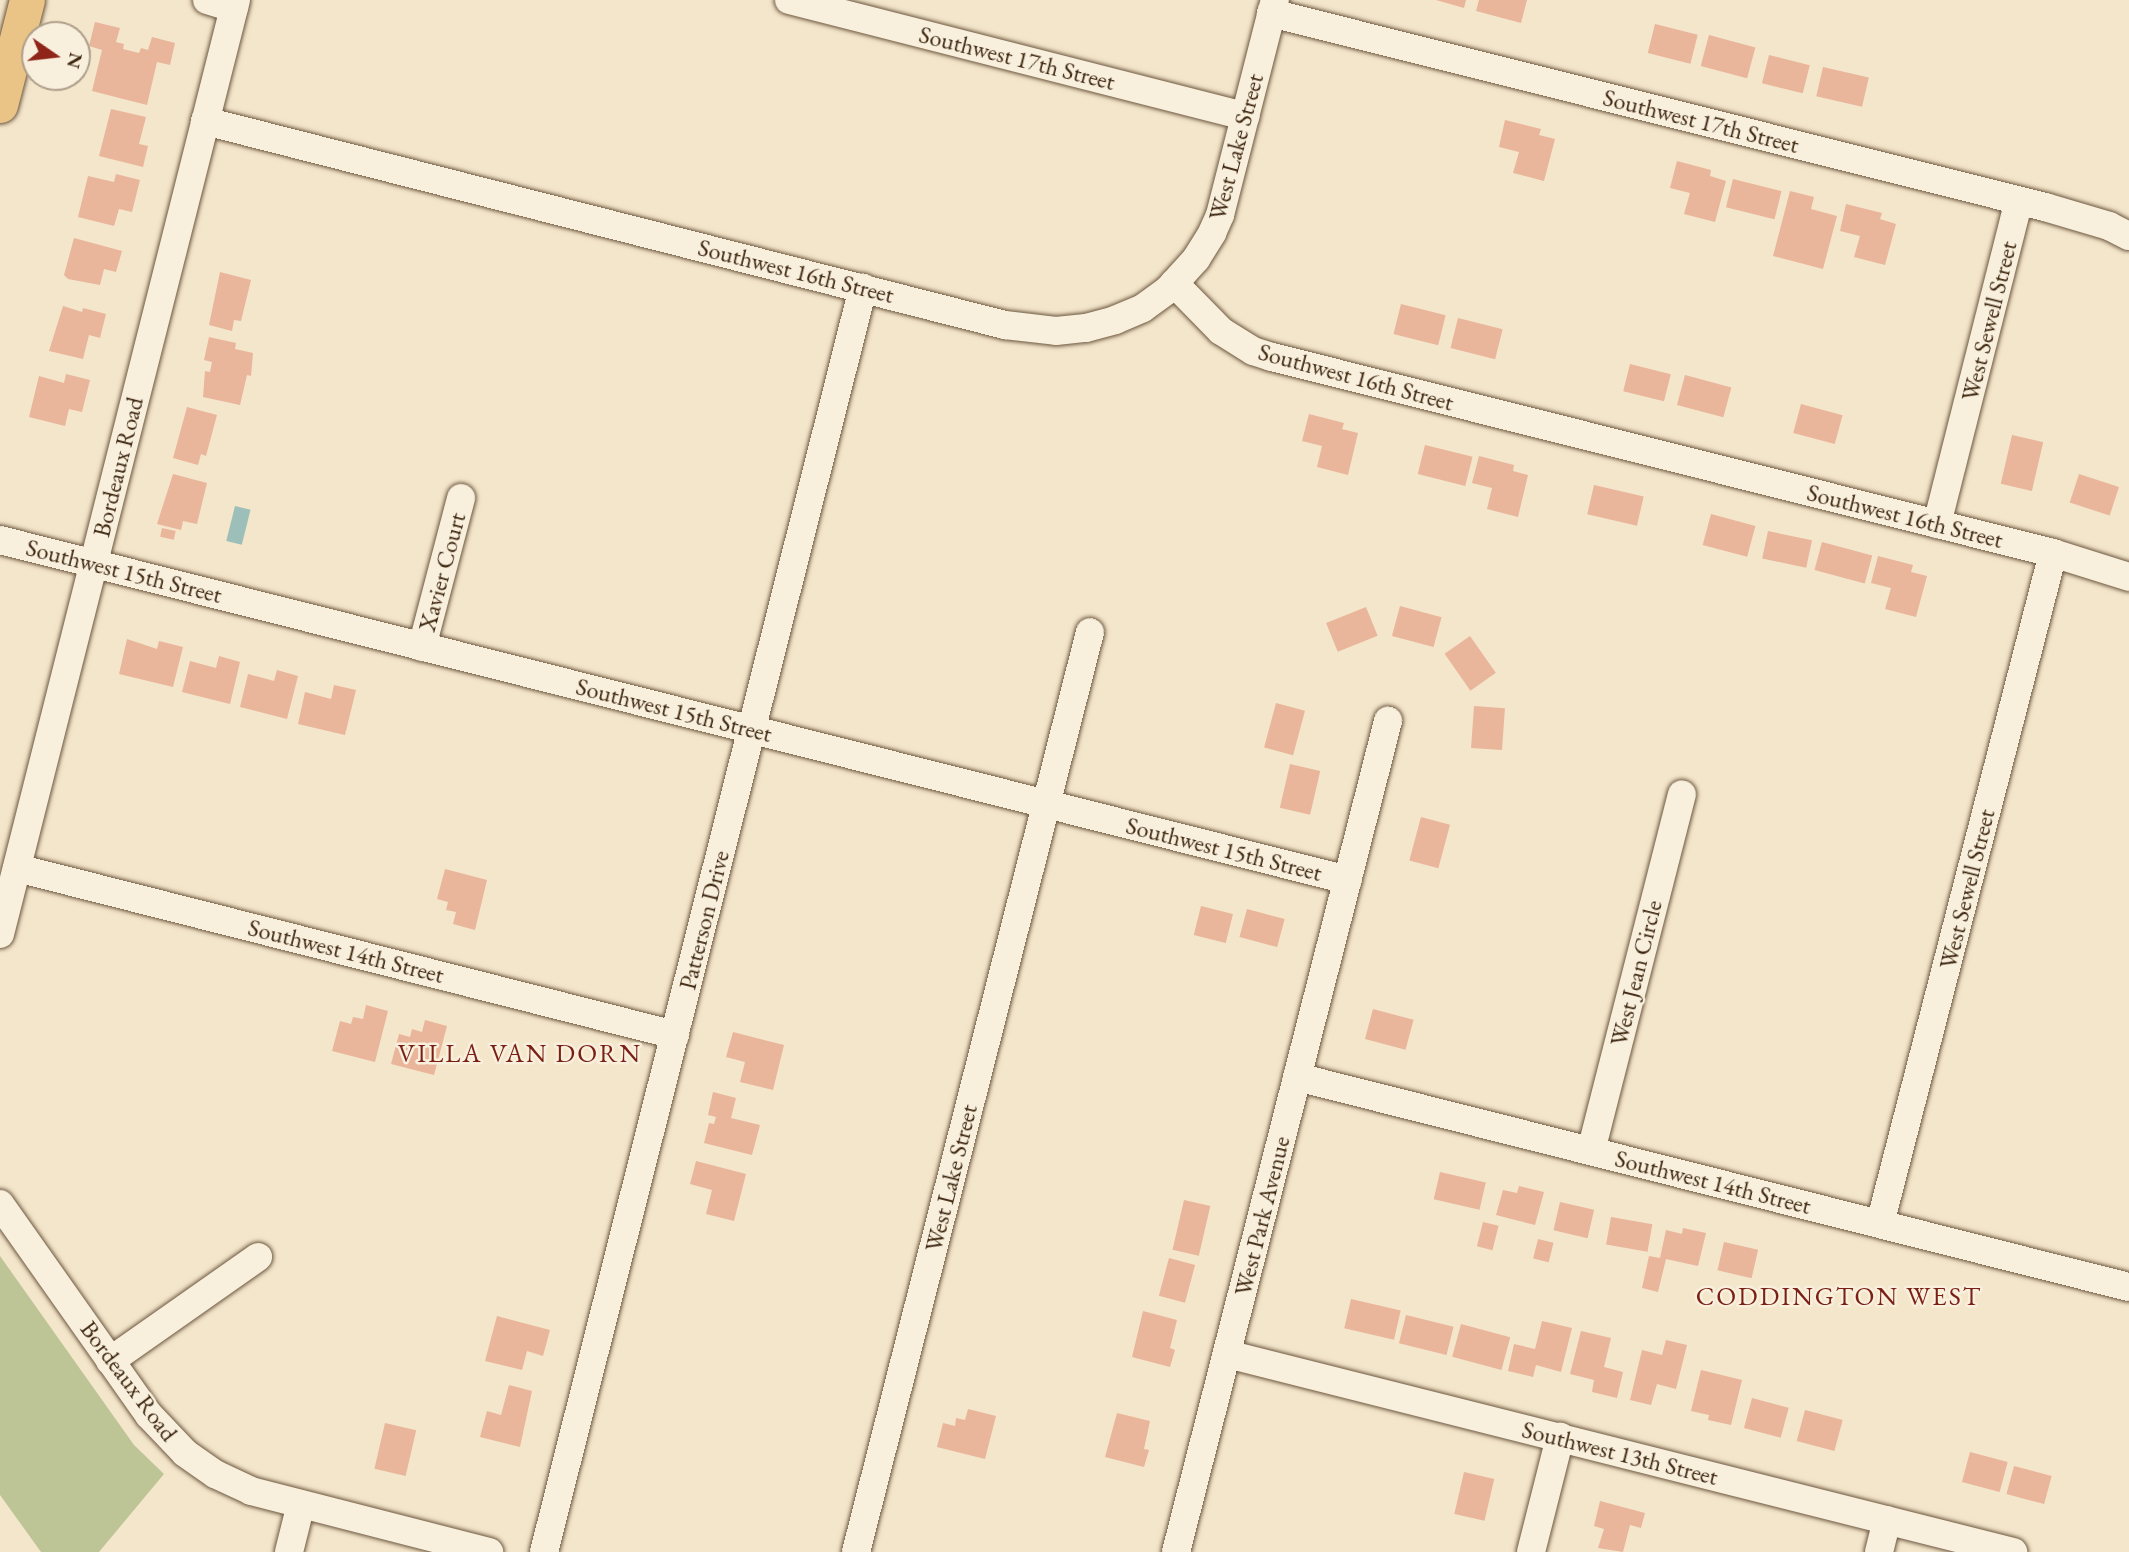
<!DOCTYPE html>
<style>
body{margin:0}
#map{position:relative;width:2129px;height:1552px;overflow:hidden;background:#f4e6cb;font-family:"EB Garamond",serif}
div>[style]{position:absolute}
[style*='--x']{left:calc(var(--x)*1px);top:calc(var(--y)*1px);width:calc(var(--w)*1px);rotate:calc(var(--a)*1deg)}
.green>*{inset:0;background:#bdc496}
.water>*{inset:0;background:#9cbfba;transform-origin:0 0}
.building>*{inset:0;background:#e9b59b;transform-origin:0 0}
.roads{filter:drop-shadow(0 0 2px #6c573f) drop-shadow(0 0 2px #6c573f)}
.minor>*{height:28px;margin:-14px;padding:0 14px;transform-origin:14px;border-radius:14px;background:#f8efdd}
.major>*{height:35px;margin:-17.5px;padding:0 17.5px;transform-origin:17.5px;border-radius:17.5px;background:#eac386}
span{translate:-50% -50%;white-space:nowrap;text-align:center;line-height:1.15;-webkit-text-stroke:5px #f8efdd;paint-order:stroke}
.street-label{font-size:24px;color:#3e2710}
.neighbourhood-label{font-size:26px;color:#7a1f14;letter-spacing:2px}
.north{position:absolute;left:21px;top:21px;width:70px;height:70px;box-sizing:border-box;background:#f8efdd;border:2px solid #ae9f8b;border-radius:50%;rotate:104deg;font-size:19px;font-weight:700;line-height:28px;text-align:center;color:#3e2710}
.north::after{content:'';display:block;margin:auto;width:24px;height:32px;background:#8f2418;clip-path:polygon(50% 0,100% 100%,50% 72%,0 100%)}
</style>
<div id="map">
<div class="green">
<div style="clip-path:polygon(0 1256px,134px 1445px,164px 1474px,99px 1552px,41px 1552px,0 1495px)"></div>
</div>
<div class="water">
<div style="left:235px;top:506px;width:16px;height:36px;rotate:14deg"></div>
</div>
<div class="building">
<div style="clip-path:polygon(1436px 0,1466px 0,1464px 8px)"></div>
<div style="clip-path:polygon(1479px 0,1527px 0,1521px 23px,1476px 11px)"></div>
<div style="clip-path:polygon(95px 22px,120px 28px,116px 42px,124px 44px,123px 49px,139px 53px,141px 48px,148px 50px,152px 37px,175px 43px,170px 65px,157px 62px,147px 105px,92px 91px,102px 50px,89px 46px)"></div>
<div style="left:1655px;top:24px;width:44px;height:30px;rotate:14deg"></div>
<div style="left:1709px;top:35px;width:48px;height:32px;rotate:15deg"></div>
<div style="left:1769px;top:55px;width:42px;height:29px;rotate:14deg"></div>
<div style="left:1823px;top:67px;width:47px;height:30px;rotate:13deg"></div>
<div style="clip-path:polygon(111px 109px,146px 117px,139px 144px,148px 146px,143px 167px,99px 156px)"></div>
<div style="clip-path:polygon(1505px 120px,1541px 129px,1539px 135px,1555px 139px,1544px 181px,1513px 173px,1519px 152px,1499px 147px)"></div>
<div style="clip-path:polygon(1677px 161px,1711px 170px,1710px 176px,1726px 181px,1715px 222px,1684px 214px,1690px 193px,1670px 188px)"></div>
<div style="clip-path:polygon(116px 174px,140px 180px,132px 212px,119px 209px,114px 226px,78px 217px,88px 176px,114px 182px)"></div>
<div style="left:1733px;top:179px;width:50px;height:29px;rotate:14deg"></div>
<div style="clip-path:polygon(1790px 191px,1814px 197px,1811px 209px,1837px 216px,1823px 269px,1773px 256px)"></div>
<div style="clip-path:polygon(1846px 204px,1882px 213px,1880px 219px,1896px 224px,1885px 265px,1854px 257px,1860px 236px,1840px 231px)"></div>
<div style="clip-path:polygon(74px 238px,122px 251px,116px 272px,104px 269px,100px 285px,68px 279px,64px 275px)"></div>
<div style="clip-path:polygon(220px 272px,251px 280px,241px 321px,234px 320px,232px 331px,209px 325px)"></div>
<div style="left:1401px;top:304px;width:46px;height:31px;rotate:14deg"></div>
<div style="clip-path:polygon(63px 306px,82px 312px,83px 308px,106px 314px,100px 338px,89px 335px,83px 359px,49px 351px)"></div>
<div style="left:1458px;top:318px;width:46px;height:31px;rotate:14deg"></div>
<div style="clip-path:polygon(209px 337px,236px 343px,235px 349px,253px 353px,251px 376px,247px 375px,240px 405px,203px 397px,205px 371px,210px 372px,212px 362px,204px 360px)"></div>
<div style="left:1630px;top:364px;width:42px;height:28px;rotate:14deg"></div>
<div style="clip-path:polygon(66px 374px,90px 380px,82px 412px,69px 409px,65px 426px,29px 417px,39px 376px,64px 383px)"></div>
<div style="left:1685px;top:375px;width:48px;height:31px;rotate:15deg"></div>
<div style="left:1801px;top:404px;width:43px;height:30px;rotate:15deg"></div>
<div style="clip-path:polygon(187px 407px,217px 415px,206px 456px,201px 454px,198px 465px,173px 458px)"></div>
<div style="clip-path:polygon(1309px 414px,1344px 423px,1342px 429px,1358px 433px,1348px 475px,1317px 467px,1322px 446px,1302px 441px)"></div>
<div style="left:2012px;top:435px;width:32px;height:50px;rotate:13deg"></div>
<div style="left:1425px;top:445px;width:49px;height:30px;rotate:14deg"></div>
<div style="clip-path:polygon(1479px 456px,1514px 465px,1513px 471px,1528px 475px,1518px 517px,1487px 509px,1492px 488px,1472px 483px)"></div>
<div style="clip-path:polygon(173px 474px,207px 483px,197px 524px,183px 521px,181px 530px,157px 524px)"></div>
<div style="left:2079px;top:474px;width:42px;height:30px;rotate:18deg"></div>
<div style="left:1594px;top:485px;width:51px;height:30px;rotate:13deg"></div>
<div style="left:1711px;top:514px;width:46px;height:32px;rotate:15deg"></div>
<div style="left:162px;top:528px;width:14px;height:9px;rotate:12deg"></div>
<div style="left:1768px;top:531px;width:45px;height:28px;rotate:12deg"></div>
<div style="left:1822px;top:542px;width:52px;height:29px;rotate:15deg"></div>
<div style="clip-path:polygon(1878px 556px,1913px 565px,1911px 572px,1927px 576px,1916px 617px,1885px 609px,1891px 588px,1871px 583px)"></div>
<div style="left:1400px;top:606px;width:43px;height:31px;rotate:15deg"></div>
<div style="left:1366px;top:607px;width:31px;height:43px;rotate:68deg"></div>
<div style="left:1470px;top:636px;width:45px;height:31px;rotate:55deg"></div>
<div style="clip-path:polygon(127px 639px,157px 649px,159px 641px,183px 647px,173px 687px,119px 674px)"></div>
<div style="clip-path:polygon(219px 656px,240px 662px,230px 704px,182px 692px,190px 661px,216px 668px)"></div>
<div style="clip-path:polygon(277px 670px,298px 676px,287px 719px,240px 707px,248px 674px,274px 681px)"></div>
<div style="clip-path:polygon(334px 685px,356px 690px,345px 735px,298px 724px,305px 692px,331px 699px)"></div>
<div style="left:1276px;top:703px;width:30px;height:46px;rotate:15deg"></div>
<div style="left:1474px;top:706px;width:31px;height:42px;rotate:4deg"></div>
<div style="left:1290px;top:764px;width:31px;height:45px;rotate:13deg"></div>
<div style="left:1421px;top:817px;width:30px;height:45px;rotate:15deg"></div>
<div style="clip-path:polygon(445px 869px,487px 880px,475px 930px,453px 924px,456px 912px,446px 910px,448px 902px,437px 899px)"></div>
<div style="left:1201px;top:906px;width:33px;height:30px;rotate:14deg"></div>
<div style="left:1247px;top:909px;width:39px;height:29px;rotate:15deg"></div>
<div style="clip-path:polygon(366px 1005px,388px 1011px,375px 1062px,332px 1051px,340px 1021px,351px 1024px,353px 1017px,363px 1019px)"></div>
<div style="left:1373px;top:1009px;width:42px;height:31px;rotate:15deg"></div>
<div style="clip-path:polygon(425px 1020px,447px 1026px,434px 1075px,391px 1064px,399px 1034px,410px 1037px,412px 1029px,422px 1032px)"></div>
<div style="clip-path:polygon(733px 1032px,784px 1045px,773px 1090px,740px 1082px,745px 1062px,726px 1057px)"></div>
<div style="clip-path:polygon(713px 1092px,736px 1098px,731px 1118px,760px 1125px,752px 1155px,704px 1143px,709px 1123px,714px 1124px,716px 1117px,708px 1115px)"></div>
<div style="clip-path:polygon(696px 1161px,746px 1174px,734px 1221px,706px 1214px,712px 1190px,690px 1184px)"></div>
<div style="left:1440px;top:1172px;width:47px;height:28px;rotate:13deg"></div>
<div style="clip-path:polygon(1519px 1186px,1544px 1192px,1535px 1225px,1496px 1215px,1503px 1190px,1517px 1193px)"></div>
<div style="left:1184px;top:1200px;width:27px;height:51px;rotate:13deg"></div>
<div style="left:1560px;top:1202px;width:35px;height:29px;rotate:13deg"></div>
<div style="left:1611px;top:1217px;width:42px;height:28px;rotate:10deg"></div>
<div style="left:1483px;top:1222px;width:16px;height:25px;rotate:14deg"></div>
<div style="clip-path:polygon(1683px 1228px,1706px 1233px,1698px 1266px,1666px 1259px,1658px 1292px,1642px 1288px,1649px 1256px,1660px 1258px,1666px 1230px,1682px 1234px)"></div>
<div style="left:1538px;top:1239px;width:16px;height:20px;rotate:14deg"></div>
<div style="left:1724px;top:1242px;width:35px;height:29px;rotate:13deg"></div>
<div style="left:1169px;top:1258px;width:27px;height:39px;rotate:15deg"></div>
<div style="left:1351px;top:1299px;width:51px;height:30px;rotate:13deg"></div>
<div style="clip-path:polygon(1143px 1311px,1177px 1320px,1170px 1348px,1175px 1350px,1170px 1367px,1132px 1357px)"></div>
<div style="left:1406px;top:1315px;width:49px;height:29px;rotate:14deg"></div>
<div style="clip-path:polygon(497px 1316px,550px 1330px,543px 1356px,527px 1351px,522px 1370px,485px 1361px)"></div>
<div style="clip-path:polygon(1542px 1321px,1572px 1328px,1561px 1372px,1536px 1365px,1533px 1377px,1508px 1371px,1514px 1344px,1535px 1349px)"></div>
<div style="left:1461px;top:1324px;width:51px;height:34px;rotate:15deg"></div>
<div style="clip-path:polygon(1581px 1331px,1611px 1338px,1604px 1367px,1623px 1372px,1617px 1398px,1592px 1392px,1594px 1380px,1570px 1374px)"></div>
<div style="clip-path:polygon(1666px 1340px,1687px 1345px,1676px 1389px,1657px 1384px,1651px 1405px,1630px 1400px,1642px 1350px,1662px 1355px)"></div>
<div style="clip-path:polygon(1701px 1370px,1742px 1380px,1731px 1425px,1708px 1420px,1709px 1415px,1691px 1411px)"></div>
<div style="clip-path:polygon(509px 1385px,532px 1391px,520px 1447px,480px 1437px,487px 1411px,501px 1415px)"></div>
<div style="left:1752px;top:1398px;width:38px;height:31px;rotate:15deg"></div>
<div style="clip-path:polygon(968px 1409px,996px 1416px,985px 1459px,937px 1447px,943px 1423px,955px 1426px,956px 1418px,965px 1420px)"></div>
<div style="left:1805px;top:1410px;width:39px;height:32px;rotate:15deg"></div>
<div style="clip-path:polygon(1117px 1413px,1150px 1421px,1144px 1449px,1149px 1450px,1144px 1467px,1105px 1457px)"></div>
<div style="left:385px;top:1423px;width:32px;height:47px;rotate:13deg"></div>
<div style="left:1970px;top:1452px;width:39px;height:31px;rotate:15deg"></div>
<div style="left:2014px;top:1466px;width:39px;height:29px;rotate:15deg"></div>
<div style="left:1464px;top:1472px;width:31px;height:43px;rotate:13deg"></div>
<div style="clip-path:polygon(1600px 1501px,1645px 1513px,1641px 1528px,1630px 1525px,1623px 1552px,1598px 1548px,1604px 1529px,1594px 1526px)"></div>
</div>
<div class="roads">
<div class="minor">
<div style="--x:207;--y:0;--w:28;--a:17"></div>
<div style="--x:789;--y:0;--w:471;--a:14.3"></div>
<div style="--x:1271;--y:13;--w:798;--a:14.07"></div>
<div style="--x:2045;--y:207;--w:67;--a:16.5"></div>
<div style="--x:2109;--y:226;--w:22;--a:27"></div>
<div style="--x:205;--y:121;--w:826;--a:14.31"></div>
<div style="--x:1005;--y:325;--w:51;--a:6.7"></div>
<div style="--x:1056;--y:331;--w:30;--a:-6"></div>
<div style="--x:1086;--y:328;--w:30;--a:-15"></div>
<div style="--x:1115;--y:320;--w:30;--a:-23"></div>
<div style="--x:1143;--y:308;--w:31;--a:-36"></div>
<div style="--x:1168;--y:290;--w:42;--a:-47.9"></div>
<div style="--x:1196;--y:259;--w:31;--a:-58"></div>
<div style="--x:1212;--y:233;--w:20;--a:-66"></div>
<div style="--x:1220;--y:215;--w:222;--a:-75.7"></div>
<div style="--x:1174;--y:283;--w:67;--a:45.6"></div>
<div style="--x:1221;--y:331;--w:38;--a:32"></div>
<div style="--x:1253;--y:351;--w:20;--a:18"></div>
<div style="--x:1272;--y:357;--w:805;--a:14.09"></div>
<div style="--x:2053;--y:553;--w:80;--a:17.5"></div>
<div style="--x:1937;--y:524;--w:333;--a:-75.8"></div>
<div style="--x:0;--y:540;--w:1390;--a:14.16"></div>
<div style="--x:422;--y:647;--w:154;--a:-75.3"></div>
<div style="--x:17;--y:868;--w:679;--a:14.24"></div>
<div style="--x:0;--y:934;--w:963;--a:-75.82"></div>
<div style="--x:1297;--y:1077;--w:858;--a:14.17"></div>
<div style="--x:1591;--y:1151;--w:368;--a:-75.7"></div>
<div style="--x:0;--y:1204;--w:258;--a:54.8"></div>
<div style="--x:149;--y:1415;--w:52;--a:46.5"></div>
<div style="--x:185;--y:1453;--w:37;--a:35"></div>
<div style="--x:215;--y:1474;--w:40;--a:25"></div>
<div style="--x:251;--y:1491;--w:246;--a:14.4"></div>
<div style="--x:1880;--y:1224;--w:693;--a:-75.54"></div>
<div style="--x:1227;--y:1354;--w:811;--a:14.14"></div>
<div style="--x:110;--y:1361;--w:181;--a:-35.1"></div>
<div style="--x:289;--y:1552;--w:49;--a:-76"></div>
<div style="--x:544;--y:1552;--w:1304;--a:-75.84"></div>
<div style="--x:856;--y:1552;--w:949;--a:-75.73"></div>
<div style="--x:1176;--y:1552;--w:858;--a:-75.69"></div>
<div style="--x:1531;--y:1552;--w:119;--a:-75.8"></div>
<div style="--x:1879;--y:1552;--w:33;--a:-76"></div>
</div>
<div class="major">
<div style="--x:0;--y:105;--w:108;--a:-75.6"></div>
</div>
</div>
<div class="street-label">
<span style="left:1017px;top:58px;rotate:14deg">Southwest 17th Street</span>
<span style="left:1701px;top:121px;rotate:14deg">Southwest 17th Street</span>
<span style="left:1236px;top:147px;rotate:-75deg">West Lake Street</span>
<span style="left:796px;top:271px;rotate:14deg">Southwest 16th Street</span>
<span style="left:1989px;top:321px;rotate:-76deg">West Sewell Street</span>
<span style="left:1356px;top:377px;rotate:15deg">Southwest 16th Street</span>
<span style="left:118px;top:467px;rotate:-76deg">Bordeaux Road</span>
<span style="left:1905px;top:516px;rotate:14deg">Southwest 16th Street</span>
<span style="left:124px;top:571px;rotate:14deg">Southwest 15th Street</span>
<span style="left:442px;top:572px;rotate:-75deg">Xavier Court</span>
<span style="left:674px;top:710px;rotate:14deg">Southwest 15th Street</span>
<span style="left:1224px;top:849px;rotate:14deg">Southwest 15th Street</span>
<span style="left:1967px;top:889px;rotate:-76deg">West Sewell Street</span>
<span style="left:704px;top:920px;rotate:-76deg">Patterson Drive</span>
<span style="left:346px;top:951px;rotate:14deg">Southwest 14th Street</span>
<span style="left:1636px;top:973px;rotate:-76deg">West Jean Circle</span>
<span style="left:951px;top:1178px;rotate:-76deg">West Lake Street</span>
<span style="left:1713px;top:1182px;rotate:14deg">Southwest 14th Street</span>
<span style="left:1262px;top:1216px;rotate:-76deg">West Park Avenue</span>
<span style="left:129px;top:1381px;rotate:53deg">Bordeaux Road</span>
<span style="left:1620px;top:1453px;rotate:14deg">Southwest 13th Street</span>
</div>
<div class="neighbourhood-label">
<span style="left:520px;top:1054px">VILLA VAN DORN</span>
<span style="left:1839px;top:1297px">CODDINGTON WEST</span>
</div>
<div class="north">N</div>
</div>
